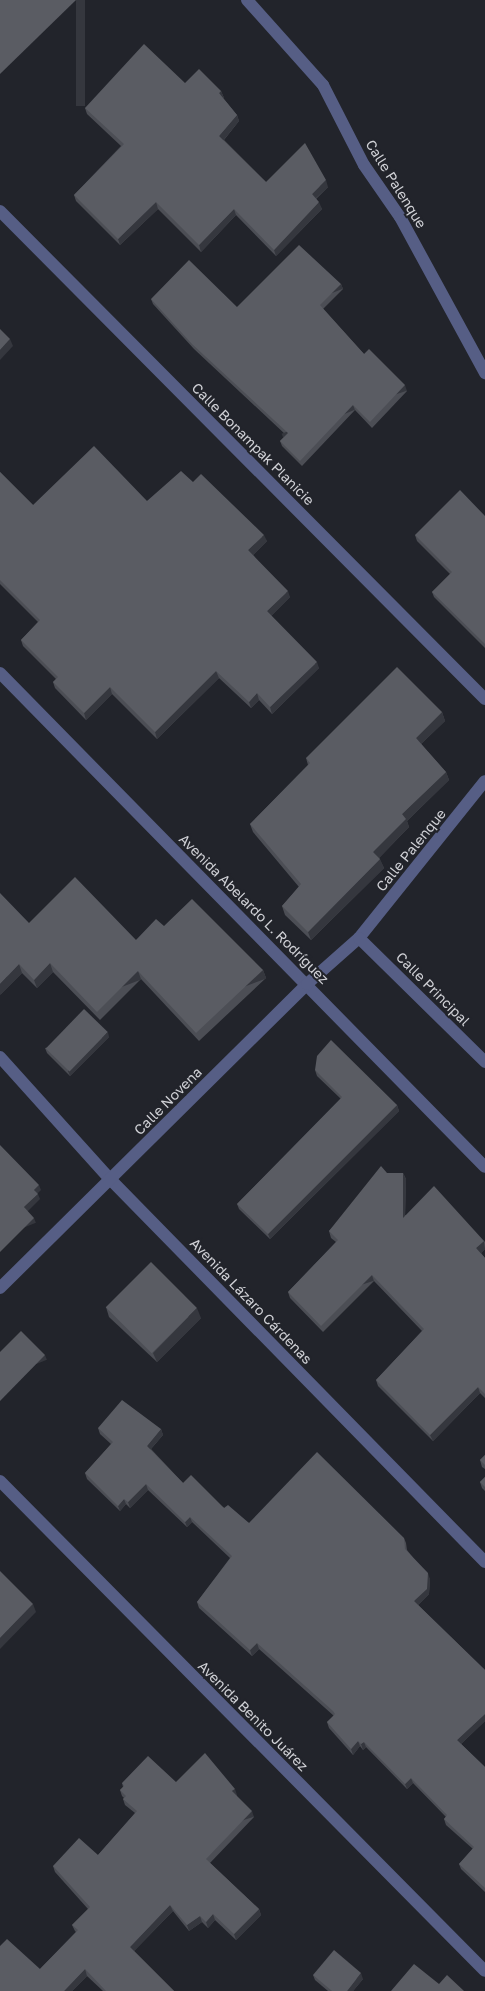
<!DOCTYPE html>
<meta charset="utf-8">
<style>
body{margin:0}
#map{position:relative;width:485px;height:1991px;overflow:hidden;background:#22242b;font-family:"Golos Text",sans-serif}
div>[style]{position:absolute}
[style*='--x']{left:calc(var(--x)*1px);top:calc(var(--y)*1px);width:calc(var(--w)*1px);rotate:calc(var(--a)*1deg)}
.minor>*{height:12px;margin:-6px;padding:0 6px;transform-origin:6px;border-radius:6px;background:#565e85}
.tertiary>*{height:12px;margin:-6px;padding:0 6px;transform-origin:6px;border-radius:6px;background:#565e85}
.wall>*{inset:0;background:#4c4e55}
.shaded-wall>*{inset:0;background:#35373e;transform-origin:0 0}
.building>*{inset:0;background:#5a5c63;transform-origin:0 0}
span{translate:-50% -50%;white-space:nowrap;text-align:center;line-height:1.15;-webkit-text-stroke:4px #22242b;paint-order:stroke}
.street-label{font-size:14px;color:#d0d1d6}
</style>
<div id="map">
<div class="minor">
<div style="--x:247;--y:0;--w:114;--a:48.2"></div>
<div style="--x:323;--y:85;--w:90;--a:62.9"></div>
<div style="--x:364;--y:165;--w:63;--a:55.3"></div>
<div style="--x:400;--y:217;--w:178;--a:61.4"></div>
<div style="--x:0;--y:211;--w:688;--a:45.18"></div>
<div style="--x:0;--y:673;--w:692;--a:45.53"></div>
<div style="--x:359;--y:938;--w:201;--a:-51.3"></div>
<div style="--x:0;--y:1057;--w:164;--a:48"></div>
<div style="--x:110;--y:1179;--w:536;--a:45.6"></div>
<div style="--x:0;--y:1481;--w:689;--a:45.29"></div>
</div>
<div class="tertiary">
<div style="--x:0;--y:1288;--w:432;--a:-44.7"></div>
<div style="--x:307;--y:984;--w:69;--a:-41.5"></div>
<div style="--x:359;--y:938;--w:177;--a:44.5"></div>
</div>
<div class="wall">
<div style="clip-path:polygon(185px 83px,221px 91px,224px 98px,223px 98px,237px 115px,239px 121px,224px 140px,266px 182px,328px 187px,316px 199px,322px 209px,276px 256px,236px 215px,201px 252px,158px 209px,120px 245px,76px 201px,74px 195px,121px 146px,87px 114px,85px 108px)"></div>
<div style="clip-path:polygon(341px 284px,343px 289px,323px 309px,364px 354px,407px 391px,372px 428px,355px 410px,302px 466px,282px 446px,280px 441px,286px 435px,194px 349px,153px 304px,151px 299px,237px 307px)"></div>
<div style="clip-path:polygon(0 472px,33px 505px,147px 501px,193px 482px,267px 541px,253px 555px,290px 597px,271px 616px,319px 668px,272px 714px,259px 700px,251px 708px,219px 678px,157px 739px,112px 694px,86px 720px,55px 688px,53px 682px,56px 679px,23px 646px,21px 640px,38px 622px,0 584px)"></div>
<div style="clip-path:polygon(485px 516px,485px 648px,434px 597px,432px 592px,450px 574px,417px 541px,415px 535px)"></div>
<div style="clip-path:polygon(442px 712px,445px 721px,421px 744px,446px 772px,449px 780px,407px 821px,409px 827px,379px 858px,384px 868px,311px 940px,285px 915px,282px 906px,299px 887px,253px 832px,250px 824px,308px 765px,306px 758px)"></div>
<div style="clip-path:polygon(29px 923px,136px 940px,164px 926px,263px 970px,266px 978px,199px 1041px,141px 979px,100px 1020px,53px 972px,37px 988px,22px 973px,0 995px)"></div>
<div style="clip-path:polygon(109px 1037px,70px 1076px,47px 1053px,45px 1048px)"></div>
<div style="clip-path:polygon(315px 1070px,397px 1105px,399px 1111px,270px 1239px,239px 1209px,237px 1204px,341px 1099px,317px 1076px)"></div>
<div style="clip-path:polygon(387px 1173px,403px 1173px,406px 1179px,405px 1215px,484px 1241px,485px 1242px,485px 1249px,481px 1253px,485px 1258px,485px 1398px,480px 1393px,433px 1441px,378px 1386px,376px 1380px,422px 1331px,374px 1281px,323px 1332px,290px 1298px,288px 1292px,336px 1242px,331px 1238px,329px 1231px)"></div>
<div style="clip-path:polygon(106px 1307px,201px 1318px,157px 1362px,109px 1317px)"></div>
<div style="clip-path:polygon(98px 1428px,161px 1429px,163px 1435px,151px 1449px,183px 1483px,249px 1523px,404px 1538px,406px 1543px,407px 1550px,430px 1579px,429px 1594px,418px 1605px,485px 1670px,485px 1721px,461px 1744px,485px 1767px,485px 1892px,461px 1869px,459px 1864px,473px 1849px,446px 1825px,444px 1819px,446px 1817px,413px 1783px,407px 1789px,366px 1747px,363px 1750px,360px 1746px,353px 1755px,329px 1728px,327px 1722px,334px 1716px,259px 1649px,252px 1656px,199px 1608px,197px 1602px,230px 1558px,192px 1522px,187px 1527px,148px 1490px,130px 1508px,126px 1504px,120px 1511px,87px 1479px,85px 1473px,111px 1444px,100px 1434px)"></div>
<div style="clip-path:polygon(485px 1455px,485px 1469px,482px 1467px,480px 1460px)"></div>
<div style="clip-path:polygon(485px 1477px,485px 1491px,482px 1488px,480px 1482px)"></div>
<div style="clip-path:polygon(176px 1782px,237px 1795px,236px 1796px,254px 1817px,210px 1863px,259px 1909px,261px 1915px,236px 1940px,215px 1920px,208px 1928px,202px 1922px,189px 1931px,173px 1911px,134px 1951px,174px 1991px,103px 1991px,87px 1976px,72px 1991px,0 1991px,40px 1969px,76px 1932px,75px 1931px,72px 1925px,88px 1909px,55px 1872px,53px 1866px,98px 1855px,135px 1813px,125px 1805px,123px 1799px,124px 1798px,122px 1796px,120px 1790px,123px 1787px,122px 1783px)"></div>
<div style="clip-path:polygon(313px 1975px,363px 1979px,353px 1991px,328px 1991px,315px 1980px)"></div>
</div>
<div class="shaded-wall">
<div style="left:76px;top:0;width:9px;height:106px"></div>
<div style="clip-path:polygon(221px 91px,224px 98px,221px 100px,219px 93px)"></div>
<div style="clip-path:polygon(237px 115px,239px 121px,222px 142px,219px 136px)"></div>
<div style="clip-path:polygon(326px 180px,328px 187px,314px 200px,312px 194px)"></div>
<div style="clip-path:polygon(156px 202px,158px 209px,120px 245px,118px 239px)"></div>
<div style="clip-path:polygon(319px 202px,322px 209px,276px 256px,274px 250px)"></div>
<div style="clip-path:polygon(234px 209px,236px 215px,201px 252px,199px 245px)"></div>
<div style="left:341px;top:284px;width:5px;height:30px;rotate:68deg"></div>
<div style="clip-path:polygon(10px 339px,13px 346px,0 360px,0 350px)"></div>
<div style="left:405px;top:385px;width:6px;height:51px;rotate:72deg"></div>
<div style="left:353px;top:405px;width:5px;height:77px;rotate:68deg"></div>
<div style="clip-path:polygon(264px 535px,267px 541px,251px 557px,248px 550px)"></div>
<div style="clip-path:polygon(288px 591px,290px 597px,269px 618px,267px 611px)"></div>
<div style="clip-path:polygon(317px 662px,319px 668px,272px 714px,270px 707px)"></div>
<div style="clip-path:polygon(216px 671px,219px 678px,157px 739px,155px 732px)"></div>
<div style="clip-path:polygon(110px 687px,112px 694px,86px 720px,84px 713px)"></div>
<div style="clip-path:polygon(257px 693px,259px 700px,251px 708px,249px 702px)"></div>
<div style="clip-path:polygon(442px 712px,445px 721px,419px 746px,416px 738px)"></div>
<div style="clip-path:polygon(446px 772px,449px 780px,407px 821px,409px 827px,376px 861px,373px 852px,402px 814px)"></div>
<div style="clip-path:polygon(380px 859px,384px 868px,311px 940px,308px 932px)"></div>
<div style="clip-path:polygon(50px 963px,53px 972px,37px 988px,34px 980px)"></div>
<div style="clip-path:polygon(19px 964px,22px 973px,0 995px,0 984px)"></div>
<div style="left:263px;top:970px;width:9px;height:92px;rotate:69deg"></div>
<div style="left:138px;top:971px;width:9px;height:58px;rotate:69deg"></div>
<div style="clip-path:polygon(108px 1032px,109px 1037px,70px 1076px,68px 1071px)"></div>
<div style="clip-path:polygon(397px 1105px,399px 1111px,270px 1239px,268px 1234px)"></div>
<div style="clip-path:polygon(403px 1173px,406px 1179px,405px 1224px,403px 1218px)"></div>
<div style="clip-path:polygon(39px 1185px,41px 1190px,36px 1195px,34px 1190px)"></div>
<div style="clip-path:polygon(38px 1194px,40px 1199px,26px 1213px,24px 1207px)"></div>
<div style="left:34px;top:1218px;width:5px;height:48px;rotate:68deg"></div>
<div style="clip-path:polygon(484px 1241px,485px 1249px,479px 1255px,476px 1248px)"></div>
<div style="left:372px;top:1275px;width:6px;height:72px;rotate:72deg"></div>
<div style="clip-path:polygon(197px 1308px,201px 1318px,157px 1362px,153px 1353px)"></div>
<div style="left:45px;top:1355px;width:5px;height:64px;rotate:68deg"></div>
<div style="clip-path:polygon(478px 1387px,480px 1393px,433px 1441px,430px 1435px)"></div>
<div style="clip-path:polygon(161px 1429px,163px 1435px,149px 1451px,147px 1446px)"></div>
<div style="clip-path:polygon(146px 1484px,148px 1490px,130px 1508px,128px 1502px)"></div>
<div style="clip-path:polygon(124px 1499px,126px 1504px,120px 1511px,118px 1506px)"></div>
<div style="clip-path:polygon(190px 1517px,192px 1522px,187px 1527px,185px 1522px)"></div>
<div style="clip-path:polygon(428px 1573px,430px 1579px,429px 1594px,416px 1607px,414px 1601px)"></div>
<div style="clip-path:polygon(33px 1604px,36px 1612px,0 1649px,0 1638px)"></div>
<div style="clip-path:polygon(257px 1643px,259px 1649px,252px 1656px,250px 1650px)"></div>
<div style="clip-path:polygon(485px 1714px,485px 1721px,459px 1746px,457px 1740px)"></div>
<div style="clip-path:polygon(358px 1741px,360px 1746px,353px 1755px,351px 1749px)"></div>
<div style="clip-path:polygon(364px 1742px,366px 1747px,363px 1750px,361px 1744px)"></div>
<div style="clip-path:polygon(411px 1778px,413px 1783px,407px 1789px,405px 1784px)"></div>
<div style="clip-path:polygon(235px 1789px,237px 1795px,234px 1798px,232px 1791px)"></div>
<div style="left:252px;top:1811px;width:6px;height:66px;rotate:72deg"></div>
<div style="clip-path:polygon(170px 1905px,173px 1911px,132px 1953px,130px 1947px)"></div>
<div style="clip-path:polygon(259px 1909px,261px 1915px,236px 1940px,234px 1934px)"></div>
<div style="clip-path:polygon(213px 1914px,215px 1920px,208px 1928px,206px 1922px)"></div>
<div style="clip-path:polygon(200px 1916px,202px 1922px,189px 1931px,187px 1925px)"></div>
<div style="clip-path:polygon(85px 1969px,87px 1976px,72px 1991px,64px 1991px)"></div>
<div style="clip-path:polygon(361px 1973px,363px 1979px,353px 1991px,347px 1991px)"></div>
</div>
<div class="building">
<div style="clip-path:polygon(0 0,76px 0,0 74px)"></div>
<div style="clip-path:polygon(144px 44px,185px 83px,199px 69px,221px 91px,219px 93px,237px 115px,219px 136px,266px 182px,305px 143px,326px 180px,312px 194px,319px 202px,274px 250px,234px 209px,199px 245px,156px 202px,118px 239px,74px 195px,124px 144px,85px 108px)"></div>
<div style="clip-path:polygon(299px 245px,341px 284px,320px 305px,364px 354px,369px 349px,405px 385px,370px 422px,353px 405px,300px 461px,280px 441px,288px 433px,192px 344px,151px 299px,189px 260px,237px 307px)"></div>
<div style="clip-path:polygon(0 329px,10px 339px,0 350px)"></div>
<div style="clip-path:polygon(94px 446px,147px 501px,181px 471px,193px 482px,201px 474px,264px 535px,248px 550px,288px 591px,267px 611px,317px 662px,270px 707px,257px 693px,249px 702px,216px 671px,155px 732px,110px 687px,84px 713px,53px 682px,58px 677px,21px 640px,40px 620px,0 580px,0 472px,33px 505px)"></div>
<div style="clip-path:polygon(460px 490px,485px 516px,485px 644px,432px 592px,452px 572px,415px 535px)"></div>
<div style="clip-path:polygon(397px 667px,442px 712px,416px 738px,446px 772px,402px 814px,406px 819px,373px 852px,380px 859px,308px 932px,282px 906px,301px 884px,250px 824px,310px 763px,306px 758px)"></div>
<div style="clip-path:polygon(75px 877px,136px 940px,156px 919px,164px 926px,192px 899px,263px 970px,196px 1033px,138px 971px,97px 1012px,50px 963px,34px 980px,19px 964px,0 984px,0 893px,29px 923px)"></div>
<div style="left:84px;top:1009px;width:33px;height:55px;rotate:44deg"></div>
<div style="clip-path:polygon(331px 1040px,397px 1105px,268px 1234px,237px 1204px,342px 1097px,315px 1070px,317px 1056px)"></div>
<div style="clip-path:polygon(0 1145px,39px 1185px,34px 1190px,38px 1194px,24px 1207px,34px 1218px,0 1252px)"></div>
<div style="clip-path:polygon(381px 1166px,387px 1173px,403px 1173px,403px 1218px,434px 1186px,484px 1241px,476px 1248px,485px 1258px,485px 1394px,478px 1387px,430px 1435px,376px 1380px,424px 1329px,372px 1275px,321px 1326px,288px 1292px,338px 1240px,329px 1231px)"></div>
<div style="left:151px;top:1262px;width:65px;height:64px;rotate:45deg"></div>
<div style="clip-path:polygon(21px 1331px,45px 1355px,0 1401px,0 1352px)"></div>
<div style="clip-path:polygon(122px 1400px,161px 1429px,147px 1446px,183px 1483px,191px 1475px,224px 1508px,228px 1505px,249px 1523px,317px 1452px,404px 1538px,405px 1549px,428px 1573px,427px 1589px,414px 1601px,485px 1670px,485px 1714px,457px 1740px,485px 1767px,485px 1888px,459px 1864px,474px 1847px,444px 1819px,447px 1815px,411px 1778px,405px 1784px,364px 1742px,361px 1744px,358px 1741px,351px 1749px,327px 1722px,335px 1714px,333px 1711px,257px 1643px,250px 1650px,197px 1602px,232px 1556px,190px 1517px,185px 1522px,146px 1484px,128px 1502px,124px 1499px,118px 1506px,85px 1473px,113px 1442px,98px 1428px)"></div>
<div style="clip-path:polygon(485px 1455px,485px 1465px,480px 1460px)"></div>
<div style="clip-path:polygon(485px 1477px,485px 1487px,480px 1482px)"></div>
<div style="clip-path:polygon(0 1571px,33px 1604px,0 1638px)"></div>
<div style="clip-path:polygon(205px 1753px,235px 1789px,232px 1791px,252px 1811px,206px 1859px,259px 1909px,234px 1934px,213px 1914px,206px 1922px,200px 1916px,187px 1925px,170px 1905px,130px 1947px,174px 1991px,106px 1991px,85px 1969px,64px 1991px,0 1991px,0 1946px,7px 1939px,40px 1969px,78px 1930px,72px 1925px,90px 1907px,53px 1866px,79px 1838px,98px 1855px,137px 1811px,123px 1799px,126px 1796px,120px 1790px,124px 1786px,122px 1783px,148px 1756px,176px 1782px)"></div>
<div style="clip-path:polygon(334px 1950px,361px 1973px,347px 1991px,332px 1991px,313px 1975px)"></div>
<div style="clip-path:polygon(414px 1964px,439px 1984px,447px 1975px,464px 1991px,391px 1991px)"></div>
</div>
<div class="street-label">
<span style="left:396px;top:184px;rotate:58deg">Calle Palenque</span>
<span style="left:253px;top:444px;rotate:45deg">Calle Bonampak Planicie</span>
<span style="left:411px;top:850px;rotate:-51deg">Calle Palenque</span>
<span style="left:254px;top:909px;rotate:45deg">Avenida Abelardo L. Rodríguez</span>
<span style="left:433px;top:989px;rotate:45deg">Calle Principal</span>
<span style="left:168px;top:1101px;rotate:-45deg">Calle Novena</span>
<span style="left:251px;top:1301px;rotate:46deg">Avenida Lázaro Cárdenas</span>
<span style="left:253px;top:1716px;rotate:45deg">Avenida Benito Juárez</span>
</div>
</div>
